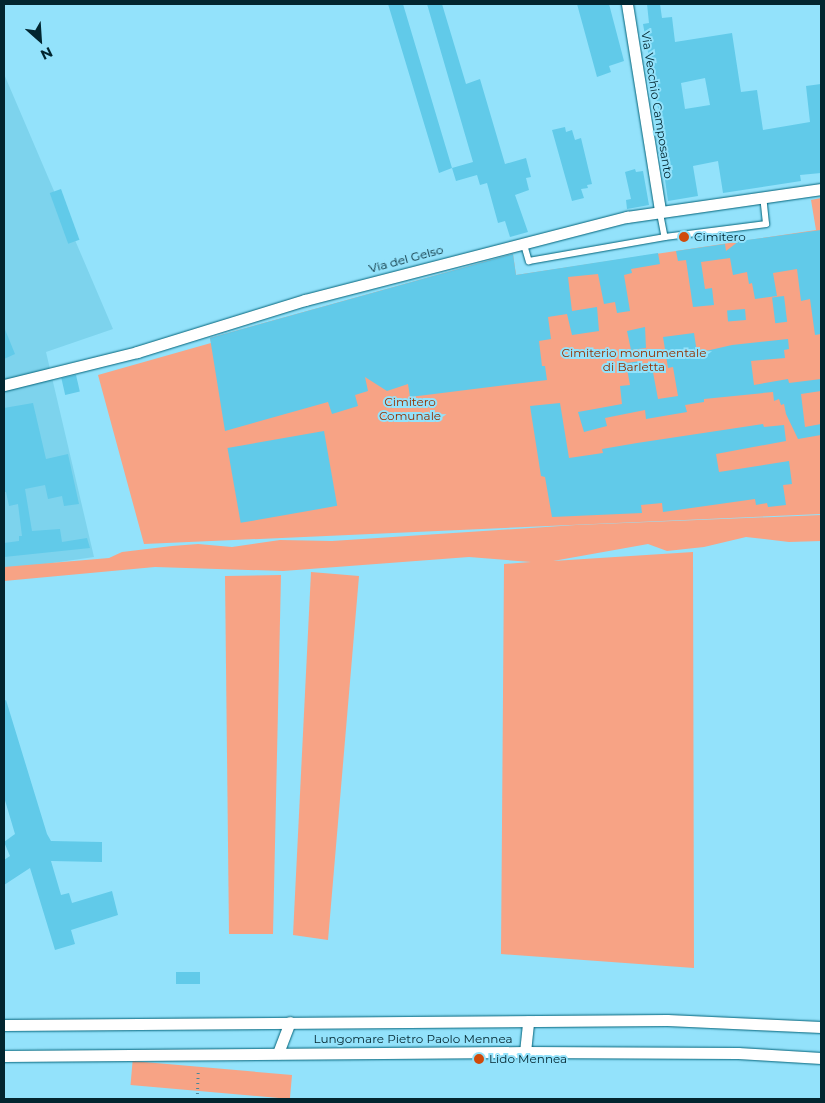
<!DOCTYPE html>
<style>
body{margin:0}
#map{position:relative;width:825px;height:1103px;overflow:hidden;background:#93e2fb;font-family:Montserrat,sans-serif}
div>[style]{position:absolute}
[style*='--x']{left:calc(var(--x)*1px);top:calc(var(--y)*1px);width:calc(var(--w)*1px);rotate:calc(var(--a)*1deg)}
.built>*{inset:0;background:#7dd3ed}
.green>*{inset:0;background:#f7a385;transform-origin:0 0}
.building>*{inset:0;background:#61cae9;transform-origin:0 0}
.path>*{height:2.5px;margin-top:-1.25px;transform-origin:0;background:repeating-linear-gradient(90deg,#4c8597 0 1px,transparent 0 5px)}
.roads{filter:drop-shadow(0 0 1px #00637a) drop-shadow(0 0 1px #00637a)}
.lane>*{height:5.5px;margin:-2.75px;padding:0 2.75px;transform-origin:2.75px;border-radius:2.75px;background:#fff}
.street>*{height:11px;margin:-5.5px;padding:0 5.5px;transform-origin:5.5px;border-radius:5.5px;background:#fff}
.dots>*{width:14px;height:14px;translate:-50% -50%;box-sizing:border-box;border:2px solid #93e2fb;border-radius:50%}
span{translate:-50% -50%;white-space:nowrap;text-align:center;line-height:1.15;-webkit-text-stroke:4px #93e2fb;paint-order:stroke}
.street-label{font-size:12px;color:#02252f}
.poi-label{font-size:12px;color:#02252f}
.left{translate:0 -50%;text-align:left}
.park-label{font-size:12px;color:#923000}
.frame{position:absolute;inset:0;border:5px solid #02252f;pointer-events:none}
.north{position:absolute;left:15px;top:15px;width:50px;height:50px;-webkit-text-stroke:4px #93e2fb;paint-order:stroke;rotate:154deg;font-size:14px;font-weight:700;line-height:20px;text-align:center;color:#02252f}
.north::after{content:'';display:block;margin:auto;width:18px;height:22px;background:#02252f;clip-path:polygon(50% 0,100% 100%,50% 72%,0 100%)}
</style>
<div id="map">
<div class="built">
<div style="clip-path:polygon(4px 74px,113px 329px,46px 352px,94px 557px,4px 570px)"></div>
</div>
<div class="green">
<div style="clip-path:polygon(821px 198px,821px 514px,144px 544px,98px 375px,211px 343px,210px 338px,513px 254px,516px 275px,816px 230px,811px 200px)"></div>
<div style="clip-path:polygon(821px 515px,821px 541px,789px 542px,746px 537px,704px 547px,667px 551px,648px 544px,553px 561px,693px 552px,694px 968px,501px 954px,504px 564px,531px 562px,469px 557px,283px 571px,155px 567px,4px 581px,4px 567px,109px 558px,122px 552px,172px 546px,198px 544px,232px 547px,280px 540px,332px 541px,576px 525px)"></div>
<div style="clip-path:polygon(311px 572px,359px 576px,328px 940px,293px 935px)"></div>
<div style="clip-path:polygon(281px 575px,273px 934px,229px 934px,225px 576px)"></div>
<div style="left:292px;top:1075px;width:24px;height:160px;rotate:95deg"></div>
</div>
<div class="building">
<div style="clip-path:polygon(388px 4px,403px 4px,452px 168px,473px 162px,427px 4px,442px 4px,466px 84px,480px 79px,505px 164px,526px 158px,531px 177px,526px 178px,529px 190px,515px 195px,528px 232px,510px 237px,505px 221px,498px 223px,487px 183px,480px 185px,477px 175px,456px 181px,452px 168px,439px 173px)"></div>
<div style="clip-path:polygon(577px 4px,609px 4px,624px 61px,609px 66px,611px 72px,597px 77px)"></div>
<div style="clip-path:polygon(evenodd,647px 4px,660px 4px,662px 18px,672px 17px,675px 42px,732px 33px,741px 92px,757px 90px,763px 130px,810px 122px,806px 86px,821px 84px,821px 173px,800px 175px,801px 181px,723px 193px,718px 161px,693px 166px,698px 196px,668px 201px,663px 165px,668px 165px,643px 24px,649px 23px,647px 4px,705px 78px,710px 105px,685px 109px,681px 83px,705px 78px)"></div>
<div style="clip-path:polygon(565px 127px,566px 132px,572px 130px,575px 140px,581px 138px,592px 184px,587px 185px,588px 188px,581px 189px,584px 198px,572px 201px,552px 130px)"></div>
<div style="clip-path:polygon(635px 169px,636px 172px,643px 171px,649px 205px,627px 209px,626px 200px,631px 199px,625px 172px)"></div>
<div style="left:61px;top:189px;width:54px;height:12px;rotate:70deg"></div>
<div style="clip-path:polygon(821px 230px,821px 334px,815px 335px,810px 299px,801px 301px,797px 269px,773px 273px,777px 296px,755px 299px,752px 283px,749px 284px,747px 272px,733px 275px,730px 258px,701px 262px,705px 289px,712px 288px,714px 305px,693px 307px,686px 260px,678px 261px,676px 251px,725px 244px,726px 251px,739px 241px)"></div>
<div style="clip-path:polygon(658px 253px,660px 264px,631px 269px,632px 273px,624px 275px,630px 311px,617px 313px,615px 302px,604px 304px,598px 274px,568px 277px,572px 311px,597px 307px,599px 331px,572px 335px,567px 314px,548px 317px,551px 339px,539px 341px,542px 366px,545px 366px,547px 380px,410px 397px,408px 384px,387px 391px,365px 377px,368px 391px,355px 395px,358px 406px,332px 414px,328px 402px,225px 431px,210px 338px,513px 254px,516px 275px)"></div>
<div style="left:784px;top:296px;width:26px;height:12px;rotate:83deg"></div>
<div style="left:745px;top:309px;width:11px;height:18px;rotate:85deg"></div>
<div style="clip-path:polygon(4px 327px,15px 354px,4px 359px)"></div>
<div style="clip-path:polygon(645px 327px,646px 348px,631px 350px,627px 331px)"></div>
<div style="clip-path:polygon(694px 333px,697px 353px,732px 345px,788px 339px,789px 349px,784px 350px,785px 358px,751px 361px,754px 385px,788px 379px,789px 383px,821px 379px,821px 391px,801px 394px,805px 427px,821px 424px,821px 435px,798px 439px,786px 414px,784px 404px,781px 405px,779px 399px,774px 401px,773px 392px,704px 399px,704px 402px,685px 405px,687px 412px,646px 419px,645px 410px,605px 418px,607px 426px,584px 432px,578px 412px,622px 404px,620px 386px,630px 385px,626px 363px,641px 361px,642px 370px,652px 367px,658px 399px,678px 396px,673px 367px,668px 368px,663px 337px)"></div>
<div style="left:76px;top:375px;width:17px;height:15px;rotate:77deg"></div>
<div style="clip-path:polygon(33px 403px,46px 459px,68px 454px,79px 504px,64px 506px,62px 496px,48px 499px,45px 485px,25px 489px,32px 531px,60px 529px,62px 542px,87px 538px,90px 548px,4px 557px,4px 543px,19px 541px,19px 536px,22px 536px,18px 504px,9px 506px,6px 492px,4px 492px,4px 408px)"></div>
<div style="clip-path:polygon(560px 403px,569px 458px,603px 453px,602px 449px,637px 443px,763px 424px,764px 427px,784px 425px,786px 441px,716px 454px,719px 472px,789px 461px,792px 484px,783px 485px,786px 505px,768px 507px,767px 503px,756px 505px,755px 499px,663px 512px,662px 503px,641px 505px,642px 513px,552px 517px,545px 477px,541px 476px,530px 406px)"></div>
<div style="left:324px;top:431px;width:76px;height:98px;rotate:80deg"></div>
<div style="clip-path:polygon(6px 700px,47px 834px,51px 841px,102px 842px,102px 862px,51px 861px,61px 895px,69px 893px,72px 903px,112px 891px,118px 915px,71px 930px,75px 944px,55px 950px,30px 868px,4px 885px,4px 860px,10px 856px,4px 842px,15px 834px,4px 797px,4px 701px)"></div>
<div style="left:176px;top:972px;width:24px;height:12px"></div>
</div>
<div class="path">
<div style="--x:197;--y:1099;--w:27;--a:-88"></div>
</div>
<div class="roads">
<div class="lane">
<div style="--x:660;--y:211;--w:26;--a:79"></div>
<div style="--x:665;--y:237;--w:102;--a:-7.3"></div>
<div style="--x:766;--y:224;--w:27;--a:-96"></div>
<div style="--x:524;--y:243;--w:19;--a:74"></div>
<div style="--x:529;--y:261;--w:138;--a:-10"></div>
</div>
<div class="street">
<div style="--x:627;--y:4;--w:210;--a:80.9"></div>
<div style="--x:4;--y:385;--w:137;--a:-13.9"></div>
<div style="--x:137;--y:352;--w:176;--a:-17.2"></div>
<div style="--x:305;--y:300;--w:333;--a:-14.5"></div>
<div style="--x:627;--y:217;--w:196;--a:-8.2"></div>
<div style="--x:4;--y:1025;--w:663;--a:-0.43"></div>
<div style="--x:667;--y:1020;--w:154;--a:2.6"></div>
<div style="--x:525;--y:1052;--w:31;--a:-84"></div>
<div style="--x:278;--y:1053;--w:33;--a:-69"></div>
<div style="--x:4;--y:1056;--w:521;--a:-0.44"></div>
<div style="--x:525;--y:1052;--w:213;--a:0.3"></div>
<div style="--x:738;--y:1053;--w:83;--a:3.4"></div>
</div>
</div>
<div class="dots">
<div style="left:684px;top:237px;background:#d04a0b"></div>
<div style="left:479px;top:1059px;background:#d04a0b"></div>
</div>
<div class="street-label">
<span style="left:657px;top:105px;rotate:81deg">Via Vecchio Camposanto</span>
<span style="left:406px;top:259px;rotate:-15deg">Via del Gelso</span>
<span style="left:413px;top:1039px">Lungomare Pietro Paolo Mennea</span>
</div>
<div class="poi-label">
<span class="left" style="left:694px;top:237px">Cimitero</span>
<span class="left" style="left:489px;top:1059px">Lido Mennea</span>
</div>
<div class="park-label">
<span style="left:634px;top:360px">Cimiterio monumentale<br>di Barletta</span>
<span style="left:410px;top:409px">Cimitero<br>Comunale</span>
</div>
<div class="frame"></div>
<div class="north">N</div>
</div>
